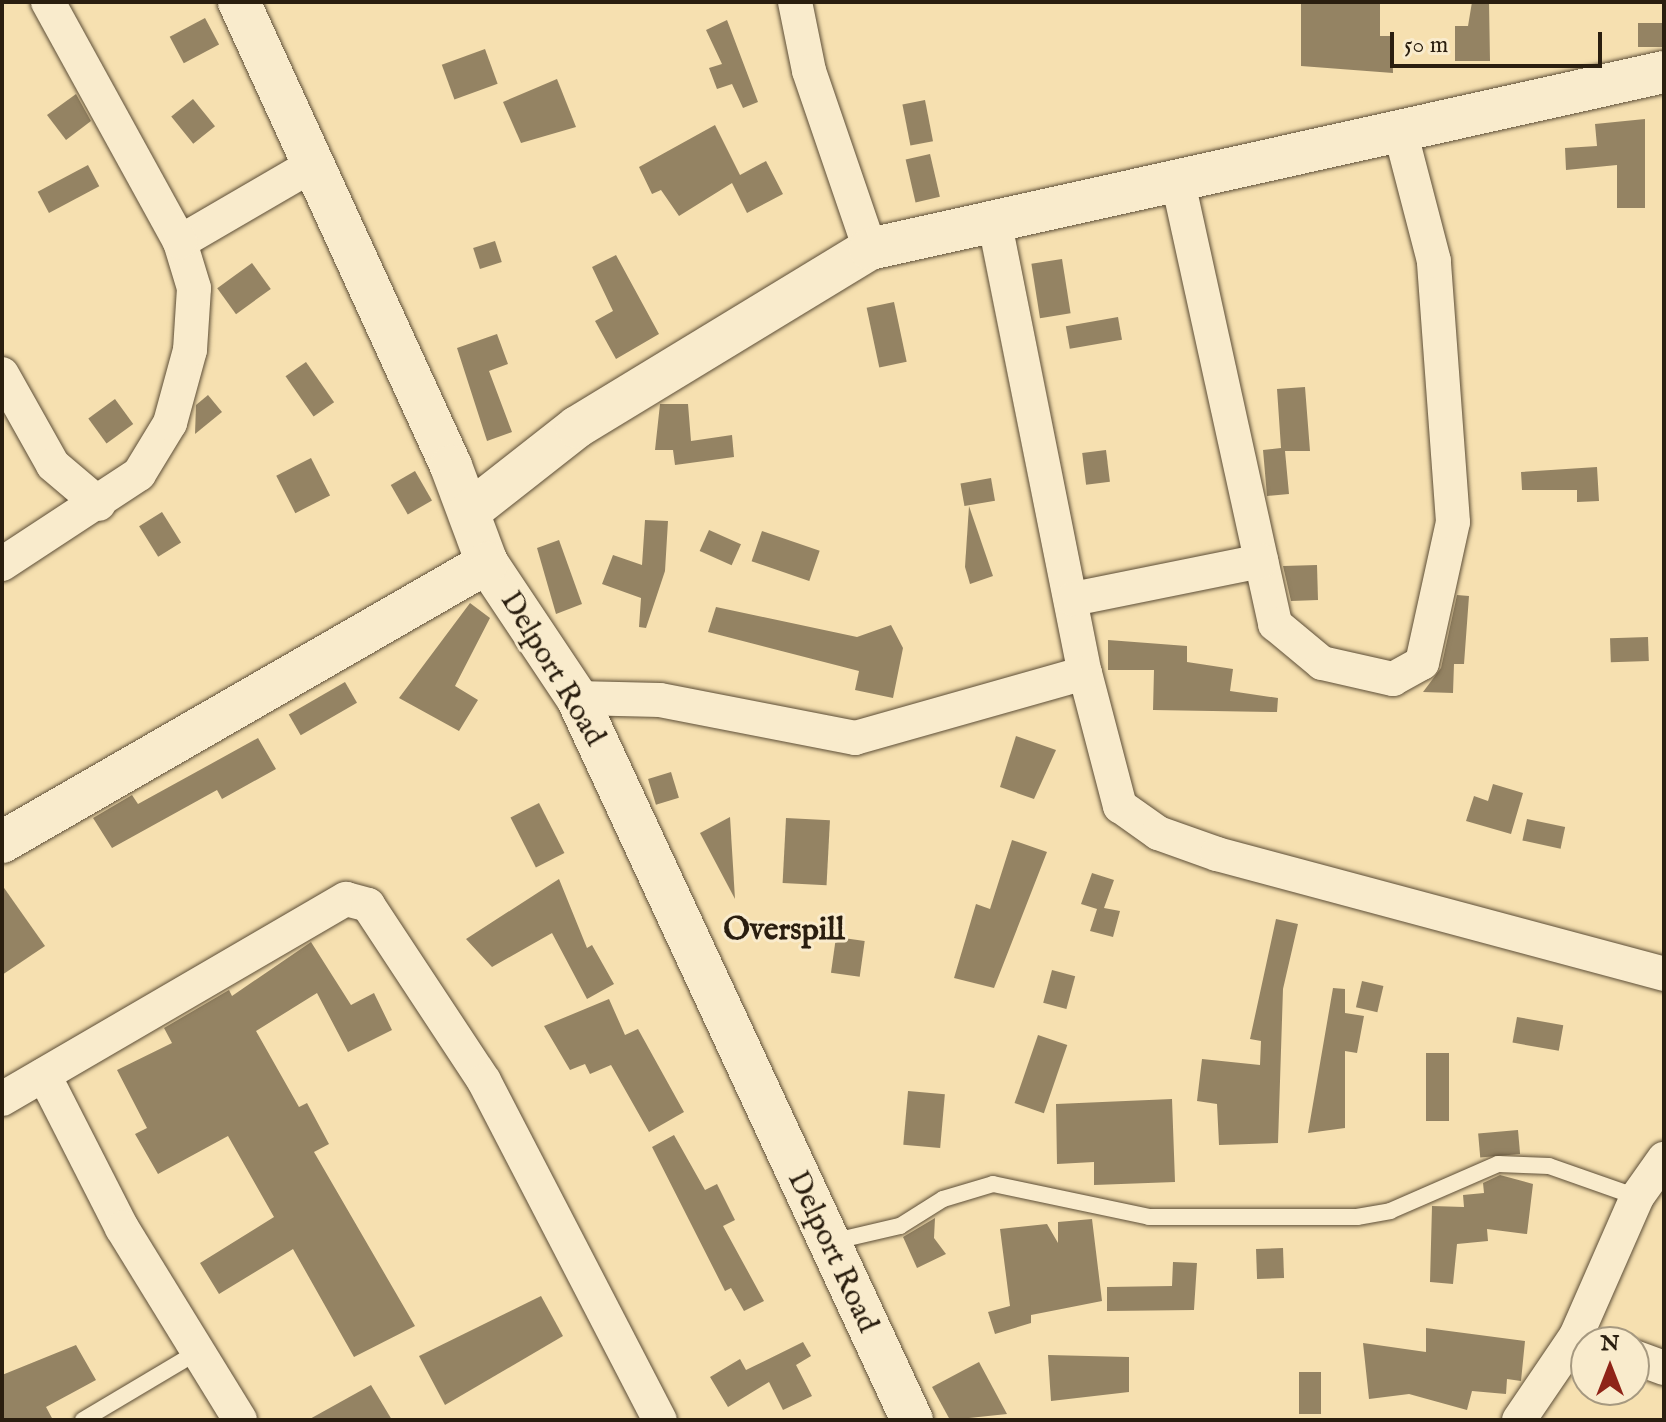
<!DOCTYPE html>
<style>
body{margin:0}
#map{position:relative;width:1666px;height:1422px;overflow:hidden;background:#f6e0b0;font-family:"IM FELL English",serif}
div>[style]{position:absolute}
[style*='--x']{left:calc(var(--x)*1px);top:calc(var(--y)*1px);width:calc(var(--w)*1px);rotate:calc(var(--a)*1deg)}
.building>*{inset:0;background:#948363;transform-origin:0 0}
.roads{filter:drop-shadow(0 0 2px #5d4e37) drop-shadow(0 0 2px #5d4e37)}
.service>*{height:16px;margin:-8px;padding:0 8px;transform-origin:8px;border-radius:8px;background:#f9ebcc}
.minor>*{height:34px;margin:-17px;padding:0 17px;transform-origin:17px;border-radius:17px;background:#f9ebcc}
.tertiary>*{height:42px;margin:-21px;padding:0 21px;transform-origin:21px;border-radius:21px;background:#f9ebcc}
span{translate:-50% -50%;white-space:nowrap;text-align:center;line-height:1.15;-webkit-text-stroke:6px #f9ebcc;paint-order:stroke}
.street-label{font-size:30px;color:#2a1e0f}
.neighbourhood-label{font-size:32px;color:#2a1e0f;font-weight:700}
.frame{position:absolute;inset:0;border:4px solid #2a1e0f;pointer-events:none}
.north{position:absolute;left:1570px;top:1326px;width:80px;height:80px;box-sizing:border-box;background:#f9ebcc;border:2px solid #a69980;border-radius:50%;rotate:0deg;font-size:22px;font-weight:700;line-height:32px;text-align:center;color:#2a1e0f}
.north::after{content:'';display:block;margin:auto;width:28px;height:36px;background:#8f2418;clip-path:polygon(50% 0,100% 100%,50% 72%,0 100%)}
.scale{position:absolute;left:1390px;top:32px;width:212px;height:36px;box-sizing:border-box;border:4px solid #2a1e0f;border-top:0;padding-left:10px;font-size:24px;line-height:28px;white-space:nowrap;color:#2a1e0f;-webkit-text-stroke:6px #f9ebcc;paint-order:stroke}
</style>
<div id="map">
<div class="building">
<div style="clip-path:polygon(1301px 2px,1380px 2px,1380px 36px,1392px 36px,1393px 73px,1301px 66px)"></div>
<div style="clip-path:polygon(1472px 2px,1489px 2px,1490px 61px,1455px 61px,1455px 26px,1468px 26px)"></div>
<div style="left:205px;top:18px;width:30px;height:40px;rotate:62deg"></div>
<div style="clip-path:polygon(727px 20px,758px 102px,743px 108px,732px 84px,717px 89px,709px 68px,722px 64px,706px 30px)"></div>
<div style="left:1664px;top:23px;width:24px;height:26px;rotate:90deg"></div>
<div style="left:485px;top:49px;width:37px;height:46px;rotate:70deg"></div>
<div style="clip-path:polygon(557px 79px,576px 127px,521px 143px,503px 102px)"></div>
<div style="clip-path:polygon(76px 94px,91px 121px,66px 140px,47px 115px)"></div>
<div style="left:193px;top:99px;width:35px;height:28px;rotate:51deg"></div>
<div style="left:925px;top:100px;width:42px;height:23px;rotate:79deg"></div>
<div style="clip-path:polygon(1645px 119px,1645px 208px,1617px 208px,1617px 165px,1566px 170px,1565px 148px,1597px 146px,1595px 124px)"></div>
<div style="clip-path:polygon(715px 125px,740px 175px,766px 161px,783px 194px,747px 213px,732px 183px,679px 216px,661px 190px,652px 194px,639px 167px)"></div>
<div style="left:930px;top:154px;width:44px;height:25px;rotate:77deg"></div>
<div style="left:88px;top:165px;width:24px;height:57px;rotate:62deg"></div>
<div style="left:495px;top:241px;width:22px;height:23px;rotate:72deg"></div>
<div style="clip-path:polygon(616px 255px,659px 334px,616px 359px,595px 321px,613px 311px,592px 267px)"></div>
<div style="left:1062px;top:259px;width:55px;height:31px;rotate:81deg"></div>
<div style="left:252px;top:263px;width:32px;height:43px;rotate:54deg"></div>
<div style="left:894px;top:302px;width:61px;height:28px;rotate:78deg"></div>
<div style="left:1118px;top:317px;width:23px;height:53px;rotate:80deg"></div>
<div style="clip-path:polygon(497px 334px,508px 364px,489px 371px,512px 432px,487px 441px,457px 348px)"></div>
<div style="left:306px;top:362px;width:49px;height:25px;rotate:55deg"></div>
<div style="clip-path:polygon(1305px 387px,1310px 451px,1285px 451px,1289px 494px,1267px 496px,1263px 450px,1281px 448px,1277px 389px)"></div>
<div style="clip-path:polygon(208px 395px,222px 412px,195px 434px,196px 405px)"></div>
<div style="left:115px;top:399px;width:31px;height:33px;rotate:54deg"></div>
<div style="clip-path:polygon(660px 404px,688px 404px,691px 441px,732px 435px,734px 457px,675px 465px,673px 450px,655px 450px)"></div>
<div style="left:1106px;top:450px;width:32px;height:24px;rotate:83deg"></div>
<div style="left:311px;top:458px;width:42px;height:39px;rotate:63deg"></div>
<div style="clip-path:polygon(1597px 467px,1599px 501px,1577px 502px,1577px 490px,1522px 490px,1521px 472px)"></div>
<div style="left:415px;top:471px;width:34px;height:28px;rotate:60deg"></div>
<div style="left:991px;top:478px;width:23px;height:31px;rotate:80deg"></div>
<div style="clip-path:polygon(969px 506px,993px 576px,970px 584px,965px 567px)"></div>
<div style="left:162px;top:512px;width:36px;height:27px;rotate:58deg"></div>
<div style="clip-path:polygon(645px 520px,668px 521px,665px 571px,646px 628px,639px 627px,641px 598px,602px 584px,613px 555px,642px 565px)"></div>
<div style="left:709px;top:530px;width:35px;height:23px;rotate:24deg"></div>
<div style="left:762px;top:531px;width:61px;height:32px;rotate:19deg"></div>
<div style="clip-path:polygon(559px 540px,582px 604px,556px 614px,537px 548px)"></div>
<div style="clip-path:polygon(1317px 565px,1318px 600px,1291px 601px,1283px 566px)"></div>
<div style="clip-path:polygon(1457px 595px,1469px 596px,1464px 664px,1454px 664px,1453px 693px,1423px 692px,1441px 668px)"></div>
<div style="clip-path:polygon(470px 603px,490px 618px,455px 686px,478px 700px,459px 731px,399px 698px)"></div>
<div style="clip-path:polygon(716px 607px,857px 637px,891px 625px,903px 648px,893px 698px,855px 690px,859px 671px,708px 632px)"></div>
<div style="left:1648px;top:637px;width:24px;height:38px;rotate:88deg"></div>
<div style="clip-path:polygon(1108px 640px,1187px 646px,1187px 662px,1233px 669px,1230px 691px,1278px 698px,1277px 712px,1153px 710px,1154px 670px,1108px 670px)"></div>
<div style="left:345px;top:682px;width:24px;height:65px;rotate:60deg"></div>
<div style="clip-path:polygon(1016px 736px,1056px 750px,1034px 799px,1000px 787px)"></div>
<div style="clip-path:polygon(258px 738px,276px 769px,222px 799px,217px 790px,112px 848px,93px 818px,132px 795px,138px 804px)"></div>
<div style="left:671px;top:772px;width:27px;height:24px;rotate:73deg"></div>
<div style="clip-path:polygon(1493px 784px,1523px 793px,1511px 834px,1466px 821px,1474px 796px,1488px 801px)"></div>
<div style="left:539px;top:803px;width:56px;height:32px;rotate:63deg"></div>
<div style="clip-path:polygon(730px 817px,735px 899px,700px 833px)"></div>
<div style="left:786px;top:818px;width:44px;height:65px;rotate:3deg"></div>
<div style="left:1527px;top:819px;width:39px;height:22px;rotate:12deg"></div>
<div style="clip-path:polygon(1012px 840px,1047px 852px,994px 988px,954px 978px,976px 904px,990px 909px)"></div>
<div style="clip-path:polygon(1092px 873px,1114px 880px,1104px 908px,1120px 911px,1113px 937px,1090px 931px,1097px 909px,1081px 904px)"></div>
<div style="clip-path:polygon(559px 879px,587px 948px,592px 945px,614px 984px,587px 999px,552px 933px,492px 967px,466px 939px)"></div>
<div style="clip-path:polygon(2px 885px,45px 946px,2px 975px)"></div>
<div style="clip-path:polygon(1276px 919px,1298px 924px,1283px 989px,1278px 1143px,1219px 1145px,1217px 1104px,1197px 1101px,1202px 1059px,1260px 1065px,1261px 1041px,1250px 1039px)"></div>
<div style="left:836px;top:937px;width:29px;height:36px;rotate:8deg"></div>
<div style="clip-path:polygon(311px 942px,351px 1005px,374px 993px,392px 1030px,348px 1052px,317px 993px,256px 1031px,299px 1107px,307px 1103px,329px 1144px,314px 1152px,415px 1326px,354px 1357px,293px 1249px,219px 1294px,200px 1263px,274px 1217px,228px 1136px,158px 1174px,135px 1134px,147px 1128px,117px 1070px,172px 1043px,164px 1028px,229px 990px,232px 996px)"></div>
<div style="left:1052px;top:970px;width:24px;height:34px;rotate:15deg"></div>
<div style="left:1362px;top:981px;width:22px;height:27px;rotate:13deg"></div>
<div style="clip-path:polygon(1333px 988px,1345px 989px,1345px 1013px,1364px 1016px,1357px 1053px,1345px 1051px,1345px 1128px,1308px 1133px)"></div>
<div style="clip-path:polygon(609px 999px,625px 1035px,638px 1029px,684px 1112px,649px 1132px,611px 1065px,590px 1074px,585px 1064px,570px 1070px,544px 1026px)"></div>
<div style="left:1517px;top:1017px;width:47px;height:26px;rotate:10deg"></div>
<div style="left:1038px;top:1035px;width:31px;height:72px;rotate:19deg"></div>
<div style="left:1426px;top:1053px;width:23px;height:68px"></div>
<div style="left:908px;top:1091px;width:37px;height:54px;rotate:5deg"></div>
<div style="clip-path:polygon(1172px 1099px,1175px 1182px,1094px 1185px,1094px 1162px,1057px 1164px,1056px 1104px)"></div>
<div style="left:1518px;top:1130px;width:24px;height:40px;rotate:85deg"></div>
<div style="clip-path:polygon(674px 1135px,705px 1190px,717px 1184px,735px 1220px,723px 1226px,764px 1301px,744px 1311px,731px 1288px,725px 1291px,652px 1147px)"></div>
<div style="clip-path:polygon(1500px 1175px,1533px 1184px,1527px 1234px,1487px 1229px,1488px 1241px,1457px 1244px,1453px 1284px,1430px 1282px,1432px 1206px,1464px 1207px,1463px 1195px,1484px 1193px,1483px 1183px)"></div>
<div style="clip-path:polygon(935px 1218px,934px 1238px,946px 1254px,917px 1268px,903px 1237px)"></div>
<div style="clip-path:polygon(1092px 1219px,1102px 1301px,1031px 1315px,1031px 1323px,995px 1334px,988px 1312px,1010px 1306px,1000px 1229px,1047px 1224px,1058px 1243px,1058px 1222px)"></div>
<div style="left:1283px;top:1248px;width:30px;height:27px;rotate:88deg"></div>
<div style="clip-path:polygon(1173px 1262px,1197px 1263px,1194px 1310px,1107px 1311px,1107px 1287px,1172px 1286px)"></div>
<div style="clip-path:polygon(541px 1296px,563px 1336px,445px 1405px,419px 1356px)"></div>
<div style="clip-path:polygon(1426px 1328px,1525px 1341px,1521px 1381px,1507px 1379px,1506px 1394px,1472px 1391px,1467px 1410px,1409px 1394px,1369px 1399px,1363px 1343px,1426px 1352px)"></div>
<div style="clip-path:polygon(803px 1342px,811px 1356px,796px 1365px,812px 1396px,783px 1410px,769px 1382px,728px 1407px,710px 1377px,740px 1359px,746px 1370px)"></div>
<div style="clip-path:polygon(76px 1345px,96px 1380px,46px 1407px,53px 1420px,2px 1420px,2px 1375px)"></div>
<div style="clip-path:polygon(1048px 1355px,1129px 1357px,1129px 1392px,1051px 1401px)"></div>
<div style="clip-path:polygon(979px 1362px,1007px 1414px,950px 1420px,932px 1387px)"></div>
<div style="left:1299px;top:1372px;width:22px;height:42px"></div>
<div style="clip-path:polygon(371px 1385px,392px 1420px,308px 1420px)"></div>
</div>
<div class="roads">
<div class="service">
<div style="--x:831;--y:1242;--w:71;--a:-13.1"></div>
<div style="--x:900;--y:1226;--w:51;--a:-32.1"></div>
<div style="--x:943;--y:1199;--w:52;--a:-16.7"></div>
<div style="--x:993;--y:1184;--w:159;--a:11.9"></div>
<div style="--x:1149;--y:1217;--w:208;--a:0"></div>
<div style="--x:1357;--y:1217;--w:34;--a:-10"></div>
<div style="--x:1390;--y:1211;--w:118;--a:-23.5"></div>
<div style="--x:1498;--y:1164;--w:51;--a:2.2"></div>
<div style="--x:1549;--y:1166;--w:93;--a:19.4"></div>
<div style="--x:83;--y:1420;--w:135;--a:-30.7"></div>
</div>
<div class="minor">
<div style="--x:795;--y:2;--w:70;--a:78.5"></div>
<div style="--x:809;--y:71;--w:188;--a:71.1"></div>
<div style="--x:1178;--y:182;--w:453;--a:77.6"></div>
<div style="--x:1275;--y:624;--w:61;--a:39.7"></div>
<div style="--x:1322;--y:663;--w:73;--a:12.7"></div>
<div style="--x:1393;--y:679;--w:33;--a:-29"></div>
<div style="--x:1422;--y:663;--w:144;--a:-77.6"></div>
<div style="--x:1453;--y:522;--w:262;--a:-94.2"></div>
<div style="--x:1434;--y:261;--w:138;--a:-104.6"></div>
<div style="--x:995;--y:224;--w:458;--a:78.7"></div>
<div style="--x:1085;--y:673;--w:138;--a:75.3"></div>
<div style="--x:1120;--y:806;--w:47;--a:35.4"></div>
<div style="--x:1158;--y:833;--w:63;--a:19.6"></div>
<div style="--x:1217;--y:854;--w:463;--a:15"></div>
<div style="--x:180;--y:242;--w:149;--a:-30.2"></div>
<div style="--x:2;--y:374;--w:104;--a:60.7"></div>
<div style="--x:53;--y:465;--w:60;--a:40.3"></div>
<div style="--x:2;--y:564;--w:164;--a:-33.3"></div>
<div style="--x:139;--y:474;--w:60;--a:-58.7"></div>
<div style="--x:170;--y:423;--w:76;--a:-74.7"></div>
<div style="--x:190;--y:350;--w:62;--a:-86.3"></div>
<div style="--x:194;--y:288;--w:48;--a:-106.9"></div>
<div style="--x:180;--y:242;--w:274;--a:-118.8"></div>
<div style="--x:1073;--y:599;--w:192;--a:-11.4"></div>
<div style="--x:577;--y:698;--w:83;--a:1.4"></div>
<div style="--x:660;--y:700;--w:199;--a:11"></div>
<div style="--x:855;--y:738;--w:239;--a:-15.8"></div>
<div style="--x:44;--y:1075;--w:172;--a:63"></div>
<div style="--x:122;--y:1228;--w:225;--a:58.4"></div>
<div style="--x:2;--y:1099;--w:398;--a:-30.2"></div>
<div style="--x:346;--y:899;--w:23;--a:15"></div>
<div style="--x:368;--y:905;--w:211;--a:56.6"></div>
<div style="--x:484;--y:1081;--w:382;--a:62.6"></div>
<div style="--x:1634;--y:1357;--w:32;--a:20"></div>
<div style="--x:1519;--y:1420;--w:102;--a:-55.8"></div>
<div style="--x:1576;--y:1336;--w:152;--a:-66.3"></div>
<div style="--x:1637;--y:1197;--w:47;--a:-54.6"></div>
</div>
<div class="tertiary">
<div style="--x:239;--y:2;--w:510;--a:65.44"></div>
<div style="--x:451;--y:466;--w:103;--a:69.6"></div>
<div style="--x:487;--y:563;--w:162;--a:56.3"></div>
<div style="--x:577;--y:698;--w:796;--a:65.11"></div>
<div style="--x:470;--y:511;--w:136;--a:-38.1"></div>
<div style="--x:577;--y:427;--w:343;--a:-31.3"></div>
<div style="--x:870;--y:249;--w:813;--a:-12.57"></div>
<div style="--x:2;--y:842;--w:560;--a:-29.91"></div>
</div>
</div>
<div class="street-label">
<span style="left:552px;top:669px;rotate:59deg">Delport Road</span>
<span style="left:832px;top:1252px;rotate:65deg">Delport Road</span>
</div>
<div class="neighbourhood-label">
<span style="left:784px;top:931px">Overspill</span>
</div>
<div class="frame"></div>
<div class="north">N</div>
<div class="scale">50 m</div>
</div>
